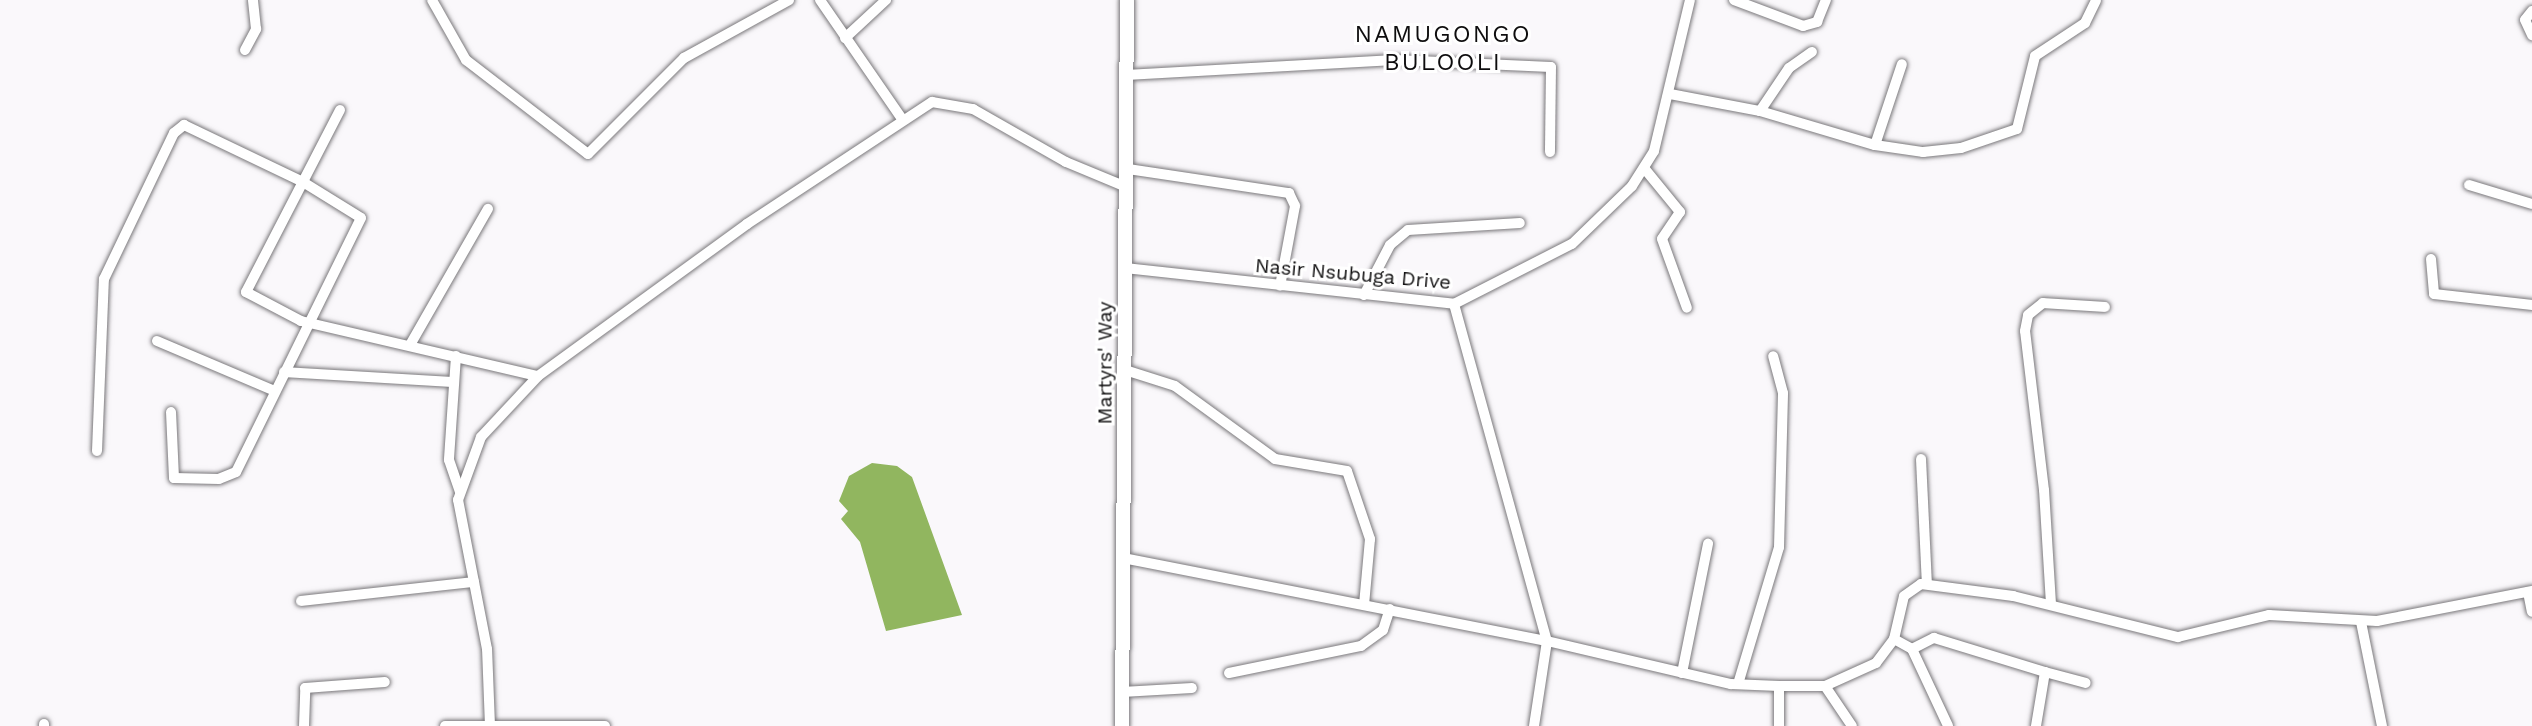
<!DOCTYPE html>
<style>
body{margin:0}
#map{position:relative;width:2532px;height:726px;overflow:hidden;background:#faf8fb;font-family:"Work Sans",sans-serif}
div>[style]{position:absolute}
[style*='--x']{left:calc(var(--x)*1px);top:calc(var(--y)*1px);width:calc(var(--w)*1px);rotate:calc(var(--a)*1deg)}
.water>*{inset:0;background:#91b65f}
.roads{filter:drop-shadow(0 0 2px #7a787b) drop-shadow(0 0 2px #7a787b)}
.street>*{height:10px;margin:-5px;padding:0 5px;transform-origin:5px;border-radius:5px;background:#fff}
.secondary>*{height:14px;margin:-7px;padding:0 7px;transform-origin:7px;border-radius:7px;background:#fff}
span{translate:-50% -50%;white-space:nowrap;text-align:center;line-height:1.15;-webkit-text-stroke:6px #fff;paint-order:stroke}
.street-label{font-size:20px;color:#0e0d0e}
.quarter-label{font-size:24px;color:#0e0d0e;letter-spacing:2px}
</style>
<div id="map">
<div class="water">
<div style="clip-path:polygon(872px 463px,897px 466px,912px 477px,962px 615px,886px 631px,860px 542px,841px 519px,848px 511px,839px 501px,849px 476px)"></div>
</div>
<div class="roads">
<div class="street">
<div style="--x:432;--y:0;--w:69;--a:60.5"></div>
<div style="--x:466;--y:60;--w:154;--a:37.6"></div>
<div style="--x:588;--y:154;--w:136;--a:-45"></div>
<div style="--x:684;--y:58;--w:120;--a:-28.9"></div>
<div style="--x:820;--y:0;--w:145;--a:55.4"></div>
<div style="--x:1734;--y:0;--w:74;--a:20.6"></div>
<div style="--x:1803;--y:26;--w:15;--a:-16"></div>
<div style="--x:1817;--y:22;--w:24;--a:-68"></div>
<div style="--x:2532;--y:11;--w:11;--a:128"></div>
<div style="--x:2525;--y:20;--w:17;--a:65"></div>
<div style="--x:845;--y:38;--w:56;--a:-42.8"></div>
<div style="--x:245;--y:50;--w:24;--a:-62"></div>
<div style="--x:256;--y:29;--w:29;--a:-96"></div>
<div style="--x:1126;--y:75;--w:269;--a:-3.2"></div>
<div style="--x:1395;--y:60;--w:156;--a:2.6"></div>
<div style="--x:1551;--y:67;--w:85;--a:90.7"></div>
<div style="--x:1670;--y:94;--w:92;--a:10.7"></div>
<div style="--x:1760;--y:111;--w:120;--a:16.5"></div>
<div style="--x:1875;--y:145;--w:49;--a:8.3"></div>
<div style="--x:1923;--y:152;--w:38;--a:-6"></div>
<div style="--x:1961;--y:148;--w:59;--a:-18.7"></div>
<div style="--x:2017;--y:129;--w:75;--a:-76.1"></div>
<div style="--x:2035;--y:56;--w:60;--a:-33.4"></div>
<div style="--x:2085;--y:23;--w:25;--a:-64"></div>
<div style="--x:340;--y:110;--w:205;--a:117.3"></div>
<div style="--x:246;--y:292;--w:62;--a:27.8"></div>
<div style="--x:301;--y:321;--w:243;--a:13.1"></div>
<div style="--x:1760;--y:111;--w:52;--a:-56"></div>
<div style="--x:1789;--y:68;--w:28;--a:-35"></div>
<div style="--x:1875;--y:145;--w:85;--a:-71.6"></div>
<div style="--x:1644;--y:168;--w:57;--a:50.7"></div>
<div style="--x:1680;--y:212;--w:32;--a:124"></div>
<div style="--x:1662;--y:239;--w:73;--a:70.1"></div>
<div style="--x:1128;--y:169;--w:163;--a:8.5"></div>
<div style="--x:1289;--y:193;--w:14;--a:65"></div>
<div style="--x:1295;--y:206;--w:81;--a:100.6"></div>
<div style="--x:2469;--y:185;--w:66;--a:16.8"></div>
<div style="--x:2431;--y:259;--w:35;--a:85"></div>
<div style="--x:2434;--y:294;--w:99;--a:6.4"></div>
<div style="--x:1125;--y:268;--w:331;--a:6.2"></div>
<div style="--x:1454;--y:304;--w:132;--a:-27"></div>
<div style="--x:1572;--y:244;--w:83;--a:-44"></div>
<div style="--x:1632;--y:186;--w:41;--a:-57.8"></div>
<div style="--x:1654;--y:151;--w:155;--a:-76.6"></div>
<div style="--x:1364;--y:295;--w:56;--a:-62.5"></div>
<div style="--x:1390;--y:245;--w:23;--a:-40"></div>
<div style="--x:1408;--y:230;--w:112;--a:-3.6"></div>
<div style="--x:1454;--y:304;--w:350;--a:74.6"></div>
<div style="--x:1547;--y:641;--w:86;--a:98.7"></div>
<div style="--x:157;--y:341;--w:128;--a:23"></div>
<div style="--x:410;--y:345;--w:157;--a:-60.2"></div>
<div style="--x:456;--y:356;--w:104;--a:93.9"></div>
<div style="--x:449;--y:460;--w:34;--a:71"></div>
<div style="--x:1125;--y:370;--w:52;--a:17.7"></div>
<div style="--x:1175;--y:386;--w:124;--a:36.1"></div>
<div style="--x:1275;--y:459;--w:73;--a:9.5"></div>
<div style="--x:1347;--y:471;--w:72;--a:71.3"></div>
<div style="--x:1370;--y:539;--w:66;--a:95.2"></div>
<div style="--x:284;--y:372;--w:168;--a:3.4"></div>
<div style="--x:97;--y:451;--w:172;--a:-87.7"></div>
<div style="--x:104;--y:279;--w:162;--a:-64.4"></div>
<div style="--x:174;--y:133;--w:13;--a:-39"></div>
<div style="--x:184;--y:125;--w:132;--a:25.6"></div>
<div style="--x:303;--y:182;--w:68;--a:31.8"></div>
<div style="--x:361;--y:218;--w:283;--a:116.2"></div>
<div style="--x:236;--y:472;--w:18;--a:158"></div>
<div style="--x:219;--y:479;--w:45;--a:-178.7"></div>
<div style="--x:174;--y:478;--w:66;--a:-92.6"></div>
<div style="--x:1921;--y:459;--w:125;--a:87.3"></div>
<div style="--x:1123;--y:558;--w:432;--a:11.1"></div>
<div style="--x:1547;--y:641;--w:189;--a:13.2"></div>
<div style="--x:1731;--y:684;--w:48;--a:2.4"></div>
<div style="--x:1779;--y:686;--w:46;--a:0"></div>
<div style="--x:1825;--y:686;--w:56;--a:-24.3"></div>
<div style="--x:1876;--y:663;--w:30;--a:-53"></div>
<div style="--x:1894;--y:639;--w:44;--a:-76.9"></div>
<div style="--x:1904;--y:596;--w:21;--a:-35"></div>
<div style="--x:1921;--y:584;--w:93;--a:7.4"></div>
<div style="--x:2013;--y:596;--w:170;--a:14"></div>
<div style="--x:2178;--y:637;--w:94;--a:-13.6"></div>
<div style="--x:2269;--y:615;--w:108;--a:3.2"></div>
<div style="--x:2377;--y:621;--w:158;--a:-11"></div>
<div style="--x:2528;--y:592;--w:20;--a:79"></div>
<div style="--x:301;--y:601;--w:174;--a:-6.3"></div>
<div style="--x:2051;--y:604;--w:114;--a:-93.5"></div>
<div style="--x:2044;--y:490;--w:160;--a:-96.8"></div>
<div style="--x:2025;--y:331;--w:16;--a:-79"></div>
<div style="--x:2028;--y:315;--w:19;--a:-39"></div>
<div style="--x:2043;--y:303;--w:62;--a:3.7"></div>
<div style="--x:2361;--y:622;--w:106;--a:78.6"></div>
<div style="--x:1894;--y:639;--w:21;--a:29"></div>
<div style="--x:1912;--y:649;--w:85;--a:64.9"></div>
<div style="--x:1912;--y:649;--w:25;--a:-27"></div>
<div style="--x:1934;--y:638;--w:116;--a:17"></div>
<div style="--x:2045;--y:672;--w:55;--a:99.5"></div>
<div style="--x:2045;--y:672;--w:42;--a:15"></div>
<div style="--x:1229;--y:673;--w:135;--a:-11.6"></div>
<div style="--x:1361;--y:646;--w:27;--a:-36"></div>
<div style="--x:1383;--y:630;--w:22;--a:-72"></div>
<div style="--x:1682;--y:673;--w:132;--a:-78.6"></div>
<div style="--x:1738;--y:684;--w:143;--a:-73.3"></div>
<div style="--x:1779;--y:547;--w:154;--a:-88.5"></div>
<div style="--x:1783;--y:393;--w:38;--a:-105"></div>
<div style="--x:1779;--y:686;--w:40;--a:90"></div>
<div style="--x:1825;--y:686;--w:48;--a:56"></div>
<div style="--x:1122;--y:692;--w:70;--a:-3.3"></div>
<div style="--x:44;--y:726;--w:2;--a:-90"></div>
<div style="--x:304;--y:726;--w:38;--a:-88"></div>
<div style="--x:305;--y:688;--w:80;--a:-4.3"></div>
<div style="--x:445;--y:726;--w:160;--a:0"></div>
<div style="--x:490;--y:726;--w:77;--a:-92.2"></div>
<div style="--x:487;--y:649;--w:152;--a:-101"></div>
<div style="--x:458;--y:500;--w:67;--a:-69.9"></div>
<div style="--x:481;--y:437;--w:83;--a:-46.9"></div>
<div style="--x:538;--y:376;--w:258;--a:-36"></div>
<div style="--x:747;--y:224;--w:222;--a:-33.4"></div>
<div style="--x:932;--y:102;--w:42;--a:9.7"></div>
<div style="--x:973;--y:109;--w:107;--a:29.7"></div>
<div style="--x:1066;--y:162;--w:65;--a:22.6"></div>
</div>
<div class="secondary">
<div style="--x:1122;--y:726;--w:726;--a:-89.61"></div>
</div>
</div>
<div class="street-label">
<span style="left:1353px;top:274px;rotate:5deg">Nasir Nsubuga Drive</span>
<span style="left:1105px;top:363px;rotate:-90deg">Martyrs' Way</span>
</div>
<div class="quarter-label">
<span style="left:1443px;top:49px">NAMUGONGO<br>BULOOLI</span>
</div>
</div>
